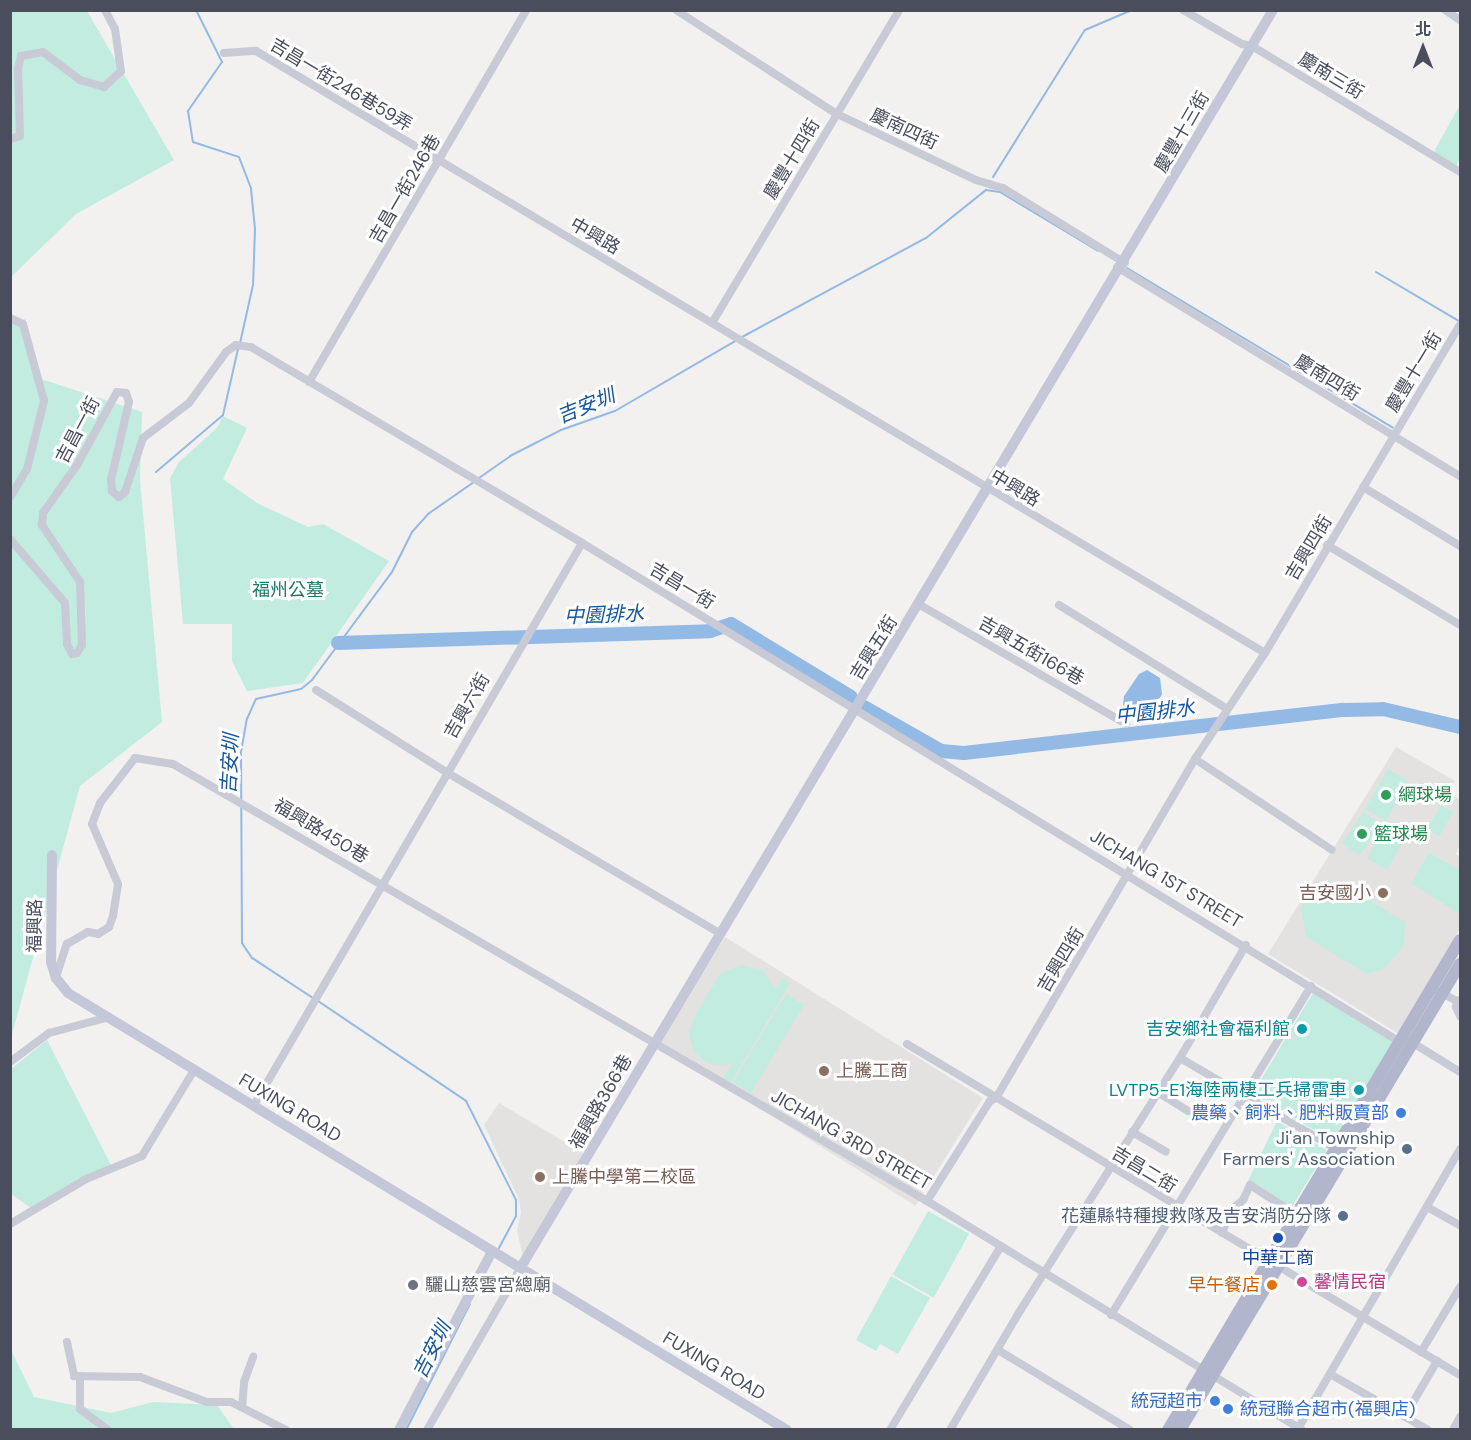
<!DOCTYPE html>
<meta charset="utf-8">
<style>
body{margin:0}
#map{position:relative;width:1471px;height:1440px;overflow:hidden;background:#f2f1f0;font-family:"DM Sans","Noto Sans TC",sans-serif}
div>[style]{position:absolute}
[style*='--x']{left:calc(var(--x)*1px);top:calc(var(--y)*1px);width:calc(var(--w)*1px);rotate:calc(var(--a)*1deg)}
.education>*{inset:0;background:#e3e2e1;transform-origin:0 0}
.green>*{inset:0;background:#c2ece0;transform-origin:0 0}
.water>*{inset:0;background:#93b9e5}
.stream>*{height:2px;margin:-1px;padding:0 1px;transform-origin:1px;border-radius:1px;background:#93b9e5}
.river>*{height:14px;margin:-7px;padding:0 7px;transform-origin:7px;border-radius:7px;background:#93b9e5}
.street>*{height:8px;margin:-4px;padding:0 4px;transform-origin:4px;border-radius:4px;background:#c8cad6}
.secondary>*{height:10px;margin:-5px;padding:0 5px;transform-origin:5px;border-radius:5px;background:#c4c7d7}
.primary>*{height:12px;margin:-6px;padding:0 6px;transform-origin:6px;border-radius:6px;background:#b2b6cc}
.dots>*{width:16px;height:16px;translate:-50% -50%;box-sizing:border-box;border:3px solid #fff;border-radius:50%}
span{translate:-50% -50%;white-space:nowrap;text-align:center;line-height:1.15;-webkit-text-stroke:6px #fff;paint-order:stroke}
.street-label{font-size:18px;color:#494d5c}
.park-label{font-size:18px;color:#1f7868}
.leisure-label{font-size:18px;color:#27864d}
.left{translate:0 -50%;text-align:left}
.education-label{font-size:18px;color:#785e54}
.right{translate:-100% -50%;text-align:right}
.culture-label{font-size:18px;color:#0d838f}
.shop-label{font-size:18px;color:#366cbe}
.service-label{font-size:18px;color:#4e5e75}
.transit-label{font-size:18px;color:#164399}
.hotel-label{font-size:18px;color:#b23c85}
.worship-label{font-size:18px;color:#5b616d}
.food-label{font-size:18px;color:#c56008}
.water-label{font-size:20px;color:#19579f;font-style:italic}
.frame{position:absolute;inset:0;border:12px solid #494d5c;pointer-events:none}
.north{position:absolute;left:1393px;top:18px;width:60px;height:60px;-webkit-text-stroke:4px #fff;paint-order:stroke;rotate:0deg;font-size:16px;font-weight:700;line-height:24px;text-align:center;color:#494d5c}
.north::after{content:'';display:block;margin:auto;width:21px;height:27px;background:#494d5c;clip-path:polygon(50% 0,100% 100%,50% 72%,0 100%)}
</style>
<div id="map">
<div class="education">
<div style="clip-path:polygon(1396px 747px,1455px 781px,1448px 792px,1460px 800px,1460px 845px,1456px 854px,1460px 857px,1460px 929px,1399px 1034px,1268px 954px)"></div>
<div style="left:725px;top:937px;width:304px;height:127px;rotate:32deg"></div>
<div style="clip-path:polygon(499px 1103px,585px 1154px,524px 1262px,517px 1230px,521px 1212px,519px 1199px,484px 1125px)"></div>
</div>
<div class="green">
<div style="clip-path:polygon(11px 11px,87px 11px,174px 160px,76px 214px,11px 277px)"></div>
<div style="clip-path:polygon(1460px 105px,1460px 159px,1456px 166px,1433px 153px)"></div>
<div style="clip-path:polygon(25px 319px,35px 377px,142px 412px,140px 480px,162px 722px,80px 786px,11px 1038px,10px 324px)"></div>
<div style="clip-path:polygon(223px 416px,247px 428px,223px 479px,257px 503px,308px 527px,323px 524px,389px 561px,303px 683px,247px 691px,232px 661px,232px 624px,183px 624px,170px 478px,179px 462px,217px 428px)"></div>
<div style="left:1388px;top:769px;width:24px;height:46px;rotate:30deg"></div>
<div style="left:1441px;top:805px;width:14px;height:28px;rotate:30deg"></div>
<div style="left:1363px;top:812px;width:22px;height:38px;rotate:34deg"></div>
<div style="left:1384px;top:828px;width:23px;height:35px;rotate:29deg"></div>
<div style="clip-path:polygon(1429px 853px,1460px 870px,1460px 914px,1411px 883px)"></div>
<div style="clip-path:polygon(1326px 882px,1340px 882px,1405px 922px,1404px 946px,1384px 969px,1367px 974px,1306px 937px,1301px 908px,1313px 889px)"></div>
<div style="clip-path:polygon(741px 965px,763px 970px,775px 989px,782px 978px,790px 983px,729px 1086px,721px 1081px,732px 1064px,716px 1065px,702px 1060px,693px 1050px,689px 1033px,695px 1015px,720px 974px)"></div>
<div style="left:1313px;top:993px;width:98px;height:117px;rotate:31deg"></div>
<div style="left:786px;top:994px;width:21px;height:103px;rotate:31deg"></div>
<div style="clip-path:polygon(47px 1040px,111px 1165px,31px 1208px,11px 1194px,11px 1069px)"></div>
<div style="clip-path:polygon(1277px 1121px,1327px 1150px,1291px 1208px,1248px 1181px)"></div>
<div style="left:928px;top:1211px;width:47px;height:73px;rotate:29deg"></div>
<div style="clip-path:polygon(891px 1276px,930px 1298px,898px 1354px,880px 1344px,876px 1351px,856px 1340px)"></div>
<div style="clip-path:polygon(10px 1348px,34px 1397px,111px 1413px,153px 1402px,217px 1405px,234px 1429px,11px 1429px)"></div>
</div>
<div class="water">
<div style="clip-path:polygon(1147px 670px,1160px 678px,1162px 694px,1158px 702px,1132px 710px,1123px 705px,1124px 696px,1139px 674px)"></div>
</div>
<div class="stream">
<div style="--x:196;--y:10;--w:58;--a:63.4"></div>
<div style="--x:222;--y:62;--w:60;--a:124.8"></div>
<div style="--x:188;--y:111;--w:31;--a:81"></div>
<div style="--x:193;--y:142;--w:48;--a:18.1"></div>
<div style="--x:239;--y:157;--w:34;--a:69"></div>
<div style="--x:251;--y:189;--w:40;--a:84.3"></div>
<div style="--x:255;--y:229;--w:56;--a:92"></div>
<div style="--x:253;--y:285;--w:59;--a:102.6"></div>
<div style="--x:993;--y:177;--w:173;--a:-58"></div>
<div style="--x:1085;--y:30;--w:51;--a:-23.1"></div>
<div style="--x:1127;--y:268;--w:310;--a:31"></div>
<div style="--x:1376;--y:272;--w:96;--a:30.6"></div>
<div style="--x:742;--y:337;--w:209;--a:-28.3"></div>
<div style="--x:926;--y:238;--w:77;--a:-38.7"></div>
<div style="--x:986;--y:190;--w:14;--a:8"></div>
<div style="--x:1000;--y:192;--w:114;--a:31"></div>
<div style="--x:156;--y:472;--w:88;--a:-40.4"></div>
<div style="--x:223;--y:415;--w:68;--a:-77.2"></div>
<div style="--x:479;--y:478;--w:38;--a:-35"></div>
<div style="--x:510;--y:456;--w:57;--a:-27"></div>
<div style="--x:561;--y:430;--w:57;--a:-19.4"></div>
<div style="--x:615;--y:411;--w:141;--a:-30.2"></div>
<div style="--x:313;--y:998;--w:73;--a:-146.7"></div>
<div style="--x:252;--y:958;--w:18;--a:-124"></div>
<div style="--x:242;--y:943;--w:191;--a:-90.3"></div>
<div style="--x:241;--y:752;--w:34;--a:-80"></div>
<div style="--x:247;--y:719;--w:22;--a:-66"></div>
<div style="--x:256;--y:699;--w:46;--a:-12.5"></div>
<div style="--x:301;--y:689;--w:14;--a:-39"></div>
<div style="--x:312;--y:680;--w:134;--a:-53.5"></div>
<div style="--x:392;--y:572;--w:45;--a:-63.4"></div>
<div style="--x:412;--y:532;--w:24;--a:-48"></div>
<div style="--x:428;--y:514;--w:56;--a:-34.8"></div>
<div style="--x:318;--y:1001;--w:179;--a:34"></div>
<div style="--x:466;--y:1101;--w:111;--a:63.2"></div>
<div style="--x:516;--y:1200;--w:16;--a:90"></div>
<div style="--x:516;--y:1216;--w:40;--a:118"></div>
<div style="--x:406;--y:1430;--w:141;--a:-63.1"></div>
</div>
<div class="river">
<div style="--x:338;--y:643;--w:372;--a:-1.8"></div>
<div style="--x:710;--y:631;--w:22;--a:-18"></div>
<div style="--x:731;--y:624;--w:140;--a:31.3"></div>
<div style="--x:864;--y:707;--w:89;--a:29.7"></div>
<div style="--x:941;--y:751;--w:23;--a:5"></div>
<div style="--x:964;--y:753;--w:382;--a:-6.5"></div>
<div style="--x:1344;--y:710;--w:39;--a:-1"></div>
<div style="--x:1383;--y:709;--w:79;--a:13.2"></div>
</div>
<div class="street">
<div style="--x:676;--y:10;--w:192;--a:32.9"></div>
<div style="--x:837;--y:114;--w:154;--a:25.4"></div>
<div style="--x:976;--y:180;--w:28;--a:17"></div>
<div style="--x:1003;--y:188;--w:143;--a:31.6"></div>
<div style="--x:1183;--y:10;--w:68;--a:30"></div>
<div style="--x:1242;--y:44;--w:10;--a:11"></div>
<div style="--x:1252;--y:46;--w:243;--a:31.2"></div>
<div style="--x:1445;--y:10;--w:18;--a:34"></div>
<div style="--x:224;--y:53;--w:32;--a:-4"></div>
<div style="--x:256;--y:51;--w:1175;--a:30.82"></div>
<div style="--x:10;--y:139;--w:10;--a:-17"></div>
<div style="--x:20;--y:136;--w:67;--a:-91.7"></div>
<div style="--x:18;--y:69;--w:13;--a:-77"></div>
<div style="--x:21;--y:56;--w:22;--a:-10"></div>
<div style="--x:43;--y:52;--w:46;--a:37.1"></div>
<div style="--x:80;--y:80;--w:25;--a:16"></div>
<div style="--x:104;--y:87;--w:23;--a:-43"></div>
<div style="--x:121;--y:71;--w:42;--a:-98.1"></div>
<div style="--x:115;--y:29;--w:21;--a:-118"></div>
<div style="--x:1117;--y:267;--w:402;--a:31.4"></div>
<div style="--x:10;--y:318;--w:14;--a:25"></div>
<div style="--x:23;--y:324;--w:80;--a:74.7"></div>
<div style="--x:44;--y:401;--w:70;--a:104"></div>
<div style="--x:27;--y:469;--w:33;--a:121"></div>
<div style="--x:712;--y:323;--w:365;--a:-59.1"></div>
<div style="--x:309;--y:382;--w:431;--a:-59.7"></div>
<div style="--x:1363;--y:487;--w:114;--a:31.3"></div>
<div style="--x:10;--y:539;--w:84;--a:49.3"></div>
<div style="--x:65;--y:603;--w:41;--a:87.2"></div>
<div style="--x:67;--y:644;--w:11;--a:63"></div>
<div style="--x:72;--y:654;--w:5;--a:-11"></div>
<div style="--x:77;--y:653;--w:9;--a:-58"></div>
<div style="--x:82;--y:645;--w:63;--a:-91.8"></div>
<div style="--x:80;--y:582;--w:69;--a:-123.7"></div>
<div style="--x:42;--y:525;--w:12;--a:-85"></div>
<div style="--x:43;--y:513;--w:59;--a:-54.7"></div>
<div style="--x:77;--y:465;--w:83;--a:-61.3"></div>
<div style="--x:117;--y:392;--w:9;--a:6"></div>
<div style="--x:126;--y:393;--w:9;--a:72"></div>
<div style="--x:129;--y:402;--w:80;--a:103"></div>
<div style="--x:111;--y:480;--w:11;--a:85"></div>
<div style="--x:112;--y:491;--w:9;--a:41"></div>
<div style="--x:119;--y:497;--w:8;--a:-40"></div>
<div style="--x:125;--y:492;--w:57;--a:-71.6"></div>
<div style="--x:143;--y:438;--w:58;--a:-37.3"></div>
<div style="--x:189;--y:403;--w:63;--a:-54"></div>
<div style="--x:226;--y:352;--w:12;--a:-35"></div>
<div style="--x:236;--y:345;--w:15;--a:8"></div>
<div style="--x:251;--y:347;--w:385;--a:30.6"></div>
<div style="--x:582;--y:543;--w:958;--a:31.38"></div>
<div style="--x:1400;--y:1042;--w:13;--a:4"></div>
<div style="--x:1413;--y:1043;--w:55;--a:31.7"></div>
<div style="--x:1327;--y:545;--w:155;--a:31"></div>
<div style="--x:920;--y:605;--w:238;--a:30"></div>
<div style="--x:1059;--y:605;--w:196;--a:31.7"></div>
<div style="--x:316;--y:690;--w:154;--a:32.2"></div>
<div style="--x:446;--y:772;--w:319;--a:30.5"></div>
<div style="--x:1195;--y:759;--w:164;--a:33.6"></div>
<div style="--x:1246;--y:945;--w:131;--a:120.3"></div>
<div style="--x:1180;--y:1058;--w:183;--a:30.2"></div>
<div style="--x:56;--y:977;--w:35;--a:-72"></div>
<div style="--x:67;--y:944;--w:24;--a:-30"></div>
<div style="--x:88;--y:932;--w:10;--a:11"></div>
<div style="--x:98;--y:934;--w:13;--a:-32"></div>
<div style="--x:109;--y:927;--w:12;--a:-70"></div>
<div style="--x:113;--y:916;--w:32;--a:-81"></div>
<div style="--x:118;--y:884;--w:65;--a:-113.4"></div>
<div style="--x:92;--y:824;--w:22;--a:-69"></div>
<div style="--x:100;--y:803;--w:57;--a:-52.1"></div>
<div style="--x:135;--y:758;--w:38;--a:9"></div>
<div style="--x:173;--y:764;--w:871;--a:30.1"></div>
<div style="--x:927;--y:1201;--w:439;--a:31.4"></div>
<div style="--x:1438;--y:991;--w:24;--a:28"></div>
<div style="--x:1460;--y:1000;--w:8;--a:120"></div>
<div style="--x:1456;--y:1007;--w:10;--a:66"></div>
<div style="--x:907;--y:1044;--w:644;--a:30.9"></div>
<div style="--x:10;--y:1062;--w:49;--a:-36.6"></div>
<div style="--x:49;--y:1033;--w:62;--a:-14.9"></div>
<div style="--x:1156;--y:1091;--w:38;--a:32"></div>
<div style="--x:254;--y:1105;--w:651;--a:-59.73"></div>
<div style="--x:1132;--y:1132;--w:39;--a:30"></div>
<div style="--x:927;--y:1201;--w:118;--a:-57.8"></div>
<div style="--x:990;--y:1101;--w:7;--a:-27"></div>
<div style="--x:996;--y:1098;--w:393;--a:-59.6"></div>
<div style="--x:1195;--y:759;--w:127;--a:-56.6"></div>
<div style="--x:1265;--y:653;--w:382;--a:-59.3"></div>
<div style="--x:1427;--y:1207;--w:38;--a:29"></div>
<div style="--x:10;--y:1224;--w:88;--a:-30.6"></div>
<div style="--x:86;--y:1179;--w:61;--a:-22.3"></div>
<div style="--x:142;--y:1156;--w:100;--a:-58.8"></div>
<div style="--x:1222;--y:1233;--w:25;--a:-69"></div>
<div style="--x:1231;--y:1210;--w:16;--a:-40"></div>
<div style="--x:1243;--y:1200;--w:17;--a:-65"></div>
<div style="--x:1250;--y:1185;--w:46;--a:32.7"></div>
<div style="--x:1111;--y:1315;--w:385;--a:-58.7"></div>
<div style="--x:67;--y:1342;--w:35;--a:78"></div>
<div style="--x:74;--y:1376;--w:66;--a:0.9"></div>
<div style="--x:140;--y:1377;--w:72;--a:20.5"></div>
<div style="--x:207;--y:1402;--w:24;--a:0"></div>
<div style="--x:231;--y:1402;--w:62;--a:27"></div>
<div style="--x:998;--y:1350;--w:154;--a:31.2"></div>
<div style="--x:1421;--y:1352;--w:76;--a:-59"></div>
<div style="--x:1330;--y:1374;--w:113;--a:29.7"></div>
<div style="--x:80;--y:1376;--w:33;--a:90"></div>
<div style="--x:80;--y:1409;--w:35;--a:37"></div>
<div style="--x:242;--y:1407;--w:25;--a:-85"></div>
<div style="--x:244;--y:1382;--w:27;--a:-70"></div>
<div style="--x:1405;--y:1416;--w:64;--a:-59.8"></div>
<div style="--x:1299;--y:1427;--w:321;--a:-59.9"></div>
<div style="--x:427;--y:1430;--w:188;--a:-60"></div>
<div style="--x:890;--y:1430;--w:213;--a:-58.9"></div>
<div style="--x:950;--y:1430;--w:134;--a:-59.6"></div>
<div style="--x:1018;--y:1314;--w:303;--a:-57.7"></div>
<div style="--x:1453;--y:1430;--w:15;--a:-62"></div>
</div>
<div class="secondary">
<div style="--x:52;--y:855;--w:107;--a:90.5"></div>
<div style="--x:51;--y:962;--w:17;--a:73"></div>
<div style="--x:56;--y:978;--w:19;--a:51"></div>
<div style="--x:68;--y:993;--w:841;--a:31.29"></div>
<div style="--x:521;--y:1267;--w:1465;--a:-59.11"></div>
<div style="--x:399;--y:1430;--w:202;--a:-62.5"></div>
</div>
<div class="primary">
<div style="--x:1168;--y:1430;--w:570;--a:-59.21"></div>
<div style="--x:1180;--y:1430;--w:544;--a:-59"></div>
</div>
<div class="dots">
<div style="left:1386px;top:795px;background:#2e9e5b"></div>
<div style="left:1362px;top:834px;background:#2e9e5b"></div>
<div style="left:1383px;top:893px;background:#8d6e63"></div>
<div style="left:1302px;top:1029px;background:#0f9aa8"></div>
<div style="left:824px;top:1071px;background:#8d6e63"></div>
<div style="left:1359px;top:1090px;background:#0f9aa8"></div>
<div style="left:1401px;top:1113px;background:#3f7fe0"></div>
<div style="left:1407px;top:1149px;background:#5c6f8a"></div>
<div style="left:540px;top:1177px;background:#8d6e63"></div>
<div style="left:1343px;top:1216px;background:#5c6f8a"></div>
<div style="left:1278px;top:1238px;background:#1a4fb4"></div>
<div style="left:1302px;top:1282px;background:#d1479c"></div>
<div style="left:413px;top:1285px;background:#6b7280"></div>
<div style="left:1272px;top:1285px;background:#e8710a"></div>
<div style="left:1215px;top:1401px;background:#3f7fe0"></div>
<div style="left:1228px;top:1409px;background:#3f7fe0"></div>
</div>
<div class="street-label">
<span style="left:1331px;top:76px;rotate:31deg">慶南三街</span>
<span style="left:341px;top:85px;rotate:31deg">吉昌一街246巷59弄</span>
<span style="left:904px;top:129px;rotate:25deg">慶南四街</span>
<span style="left:1182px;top:132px;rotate:-60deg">慶豐十三街</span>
<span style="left:792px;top:159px;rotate:-59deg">慶豐十四街</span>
<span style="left:405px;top:189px;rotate:-60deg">吉昌一街246巷</span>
<span style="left:595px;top:236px;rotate:30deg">中興路</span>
<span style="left:1414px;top:372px;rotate:-59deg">慶豐十一街</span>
<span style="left:1327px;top:378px;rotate:31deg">慶南四街</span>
<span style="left:78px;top:430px;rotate:-62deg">吉昌一街</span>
<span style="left:1015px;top:488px;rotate:31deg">中興路</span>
<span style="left:1309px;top:548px;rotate:-59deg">吉興四街</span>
<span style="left:682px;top:586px;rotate:31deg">吉昌一街</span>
<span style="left:874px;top:648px;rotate:-58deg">吉興五街</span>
<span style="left:1031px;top:651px;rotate:30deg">吉興五街166巷</span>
<span style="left:467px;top:706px;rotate:-60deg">吉興六街</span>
<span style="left:321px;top:831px;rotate:31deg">福興路450巷</span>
<span style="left:1166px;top:879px;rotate:31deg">JICHANG 1ST STREET</span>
<span style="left:35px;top:926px;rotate:-89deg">福興路</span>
<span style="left:1061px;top:960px;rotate:-59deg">吉興四街</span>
<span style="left:601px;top:1102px;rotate:-60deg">福興路366巷</span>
<span style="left:290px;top:1108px;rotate:31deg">FUXING ROAD</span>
<span style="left:851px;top:1140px;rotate:30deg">JICHANG 3RD STREET</span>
<span style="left:1144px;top:1170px;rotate:31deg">吉昌二街</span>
<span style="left:714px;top:1366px;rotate:31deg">FUXING ROAD</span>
</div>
<div class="park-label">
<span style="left:288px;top:590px">福州公墓</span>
</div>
<div class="leisure-label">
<span class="left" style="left:1398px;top:795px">網球場</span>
<span class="left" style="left:1374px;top:834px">籃球場</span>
</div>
<div class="education-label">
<span class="right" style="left:1371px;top:893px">吉安國小</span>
<span class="left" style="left:836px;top:1071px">上騰工商</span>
<span class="left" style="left:552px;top:1177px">上騰中學第二校區</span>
</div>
<div class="culture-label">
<span class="right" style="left:1290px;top:1029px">吉安鄉社會福利館</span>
<span class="right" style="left:1347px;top:1090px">LVTP5-E1海陸兩棲工兵掃雷車</span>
</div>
<div class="shop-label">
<span class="right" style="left:1389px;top:1113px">農藥、飼料、肥料販賣部</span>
<span class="right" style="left:1203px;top:1401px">統冠超市</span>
<span class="left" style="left:1240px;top:1409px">統冠聯合超市(福興店)</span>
</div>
<div class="service-label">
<span class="right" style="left:1395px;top:1149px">Ji'an Township<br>Farmers' Association</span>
<span class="right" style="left:1331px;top:1216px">花蓮縣特種搜救隊及吉安消防分隊</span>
</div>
<div class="transit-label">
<span style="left:1278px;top:1258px">中華工商</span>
</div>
<div class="hotel-label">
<span class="left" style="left:1314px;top:1282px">馨情民宿</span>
</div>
<div class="worship-label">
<span class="left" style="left:425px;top:1285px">驪山慈雲宮總廟</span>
</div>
<div class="food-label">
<span class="right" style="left:1260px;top:1285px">早午餐店</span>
</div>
<div class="water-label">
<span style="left:586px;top:406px;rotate:-22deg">吉安圳</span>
<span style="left:604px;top:615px;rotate:-2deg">中園排水</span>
<span style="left:1155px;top:712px;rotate:-6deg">中園排水</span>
<span style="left:230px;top:764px;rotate:-87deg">吉安圳</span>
<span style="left:432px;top:1350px;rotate:-63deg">吉安圳</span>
</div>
<div class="frame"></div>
<div class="north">北</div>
</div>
